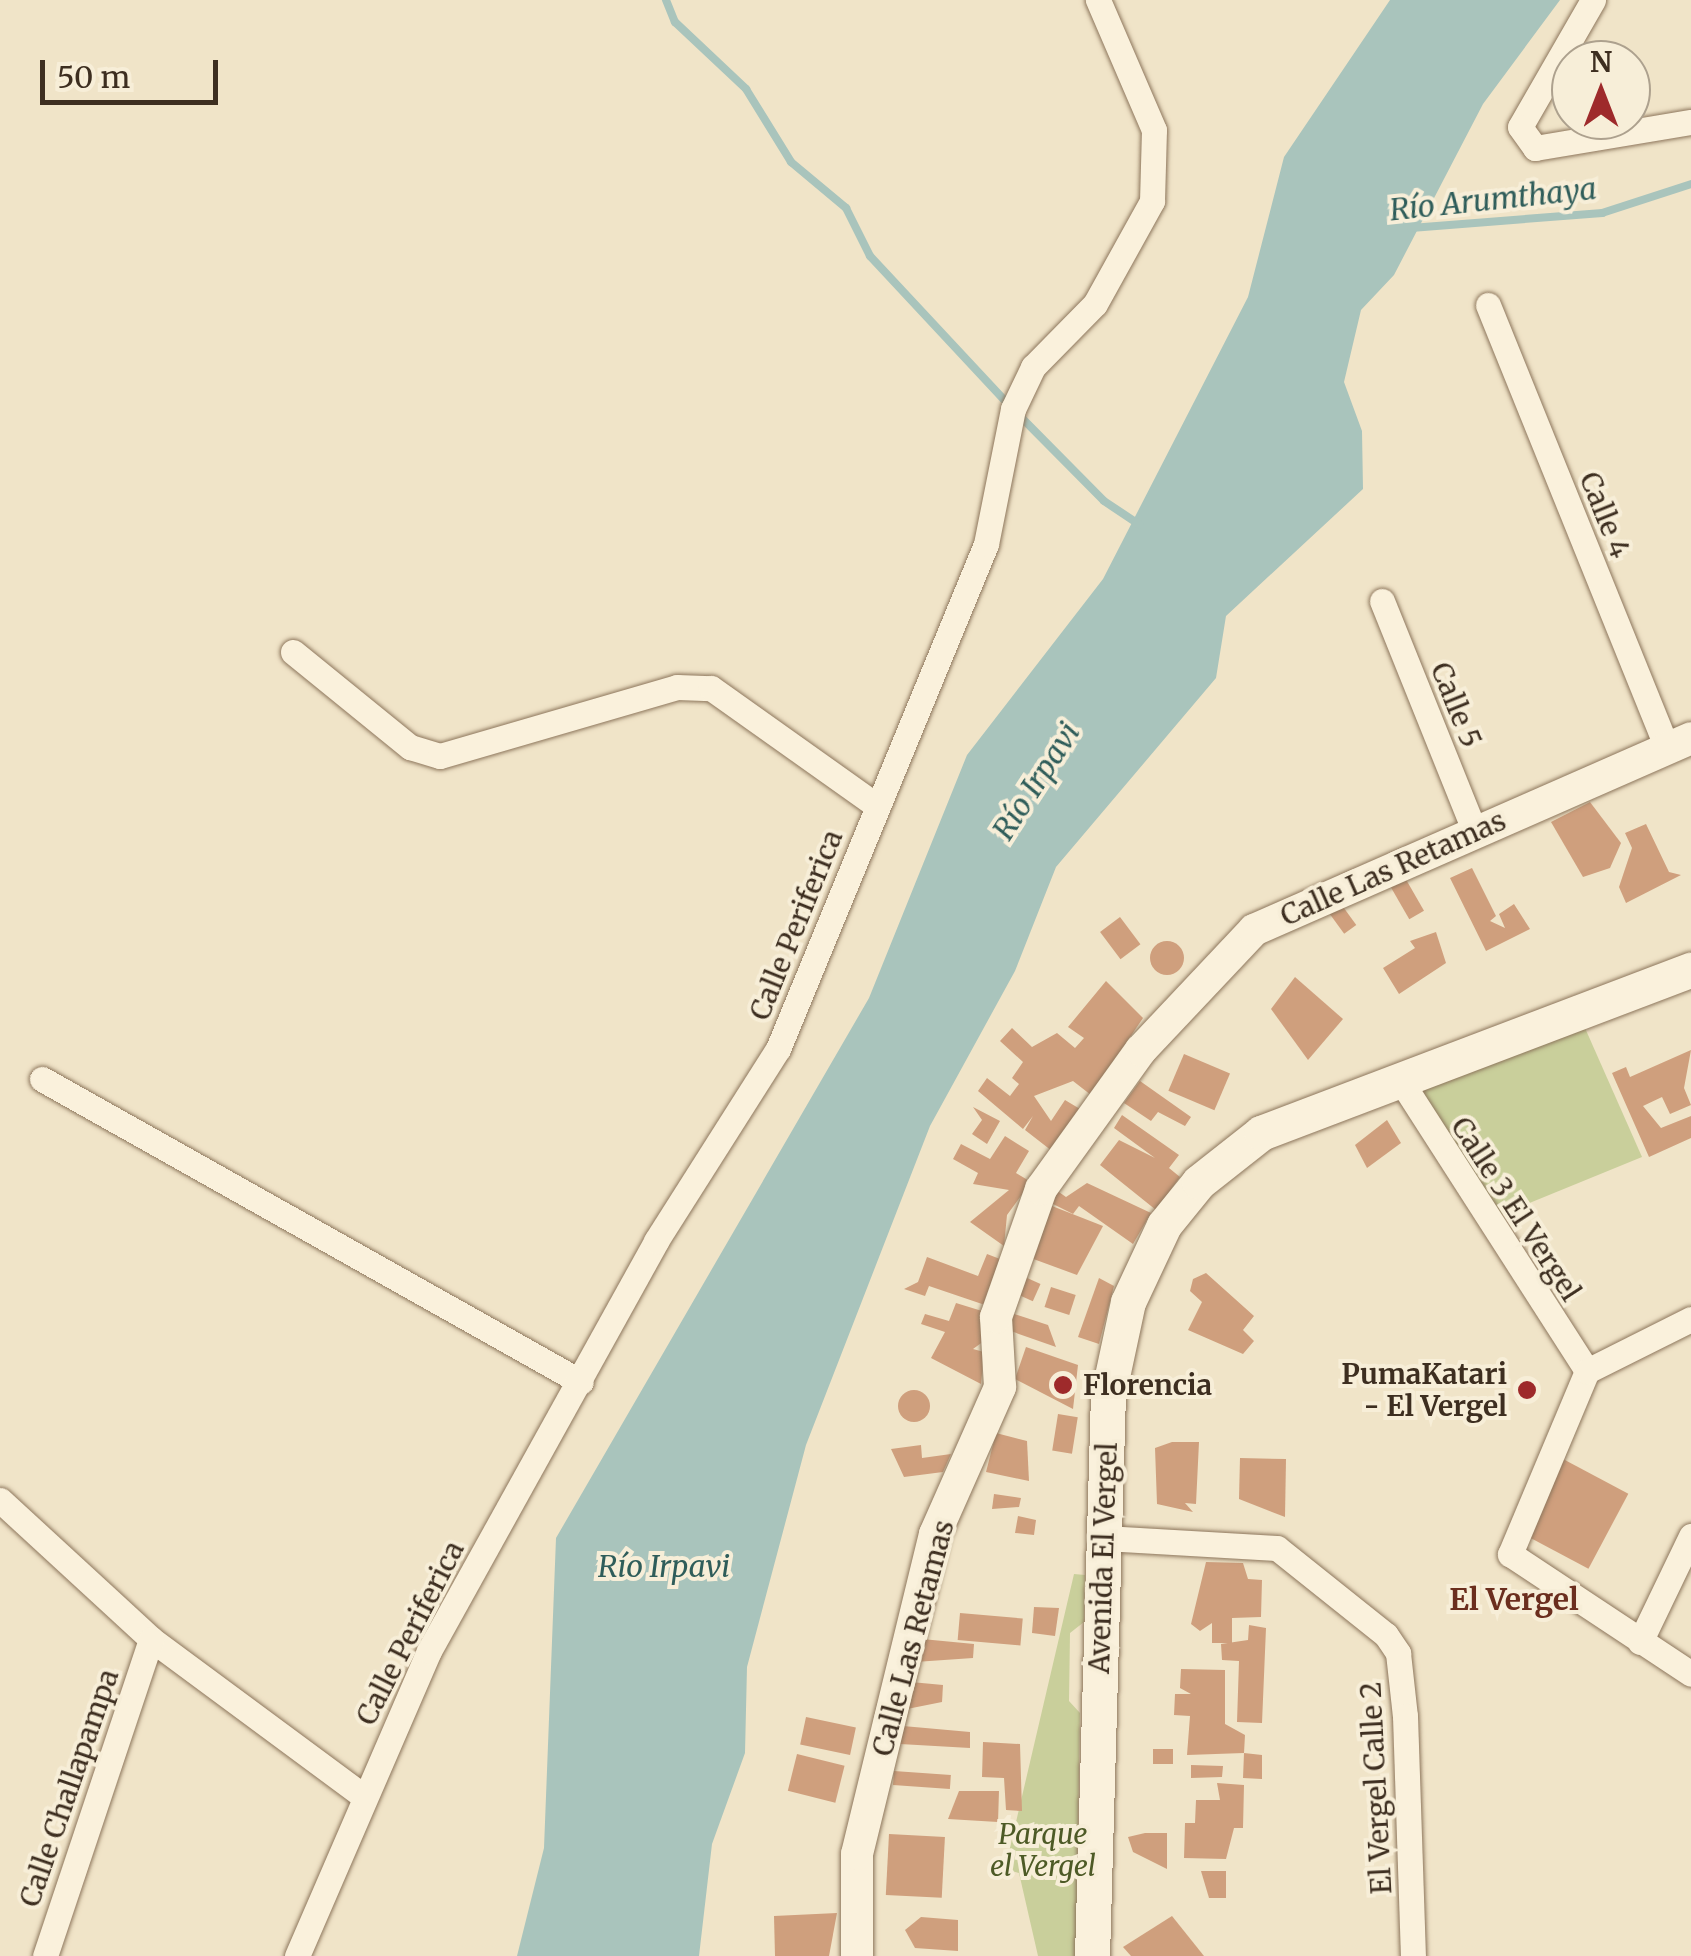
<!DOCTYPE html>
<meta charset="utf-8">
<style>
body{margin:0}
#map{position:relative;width:1691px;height:1956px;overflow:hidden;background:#f0e4c8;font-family:Merriweather,serif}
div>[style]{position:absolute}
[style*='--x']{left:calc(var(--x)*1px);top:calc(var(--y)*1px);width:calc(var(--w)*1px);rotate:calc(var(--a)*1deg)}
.green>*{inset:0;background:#c9cf9b}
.water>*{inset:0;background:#a9c4bc}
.stream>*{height:8px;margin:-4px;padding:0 4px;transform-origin:4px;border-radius:4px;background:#a9c4bc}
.building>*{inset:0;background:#cf9f7d;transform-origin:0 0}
.round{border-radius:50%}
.roads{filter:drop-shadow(0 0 2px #8d765c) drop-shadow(0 0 2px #8d765c)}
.minor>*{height:25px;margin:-12.5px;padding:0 12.5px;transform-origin:12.5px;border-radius:12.5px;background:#faf1dc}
.tertiary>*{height:32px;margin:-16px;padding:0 16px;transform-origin:16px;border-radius:16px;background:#faf1dc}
.secondary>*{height:35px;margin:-17.5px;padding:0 17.5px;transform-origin:17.5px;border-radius:17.5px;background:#faf1dc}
.dots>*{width:28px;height:28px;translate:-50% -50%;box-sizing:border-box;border:5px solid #f7eed8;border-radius:50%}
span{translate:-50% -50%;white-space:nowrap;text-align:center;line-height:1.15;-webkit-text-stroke:8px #f7eed8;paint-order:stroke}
.street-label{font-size:28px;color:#3d2e20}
.poi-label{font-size:28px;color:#3d2e20;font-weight:700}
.right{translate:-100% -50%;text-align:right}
.left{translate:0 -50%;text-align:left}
.park-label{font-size:28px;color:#4d5a26;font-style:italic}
.water-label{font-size:30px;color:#2f5d5a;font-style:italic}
.neighbourhood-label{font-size:30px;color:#6b2e1e;font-weight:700}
.north{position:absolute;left:1551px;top:40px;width:100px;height:100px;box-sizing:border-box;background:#f7eed8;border:2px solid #ada18e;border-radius:50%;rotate:0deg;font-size:28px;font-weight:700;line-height:40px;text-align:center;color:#3d2e20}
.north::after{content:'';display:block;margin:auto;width:35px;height:45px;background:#9e2a2b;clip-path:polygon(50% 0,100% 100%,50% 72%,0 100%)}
.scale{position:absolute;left:40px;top:60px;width:178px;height:45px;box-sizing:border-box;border:5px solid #3d2e20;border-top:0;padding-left:12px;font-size:30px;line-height:35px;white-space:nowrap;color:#3d2e20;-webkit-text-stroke:8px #f7eed8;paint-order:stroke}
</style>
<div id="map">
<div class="green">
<div style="clip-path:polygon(1585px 1028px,1642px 1157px,1498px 1216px,1421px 1090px)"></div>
<div style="clip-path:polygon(1074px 1574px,1085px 1575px,1084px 1622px,1070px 1633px,1069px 1701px,1080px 1713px,1076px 1956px,1038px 1956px,1019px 1873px,1005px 1869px)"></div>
</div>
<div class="water">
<div style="clip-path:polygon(1390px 0,1560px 0,1483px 104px,1394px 275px,1361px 310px,1344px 382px,1362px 431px,1363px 489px,1226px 616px,1216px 678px,1056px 867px,1015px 971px,930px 1126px,806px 1445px,747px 1667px,745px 1753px,712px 1844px,699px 1956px,517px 1956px,544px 1848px,556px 1538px,869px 998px,967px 755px,1103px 579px,1248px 297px,1284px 157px)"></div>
</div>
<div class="stream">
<div style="--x:666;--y:0;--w:24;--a:68"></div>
<div style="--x:675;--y:22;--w:98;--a:43.3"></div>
<div style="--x:746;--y:89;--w:86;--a:58.3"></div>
<div style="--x:791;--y:162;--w:72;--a:39.9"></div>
<div style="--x:846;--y:208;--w:54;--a:63.4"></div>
<div style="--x:870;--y:256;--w:202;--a:47"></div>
<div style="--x:1411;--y:228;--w:192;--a:-4.5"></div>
<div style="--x:1602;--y:213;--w:94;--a:-18"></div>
<div style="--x:1018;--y:414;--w:122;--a:45.3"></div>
<div style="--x:1104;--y:501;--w:43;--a:33.7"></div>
</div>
<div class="building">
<div style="clip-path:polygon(1590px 802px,1621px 843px,1610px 868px,1583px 877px,1551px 822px)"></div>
<div style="clip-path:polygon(1646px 824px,1669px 872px,1681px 875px,1626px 903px,1619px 887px,1632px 848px,1625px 833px)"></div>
<div style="clip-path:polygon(1472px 868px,1496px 916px,1490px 921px,1505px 928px,1499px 914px,1514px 904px,1530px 929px,1486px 951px,1450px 878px)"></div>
<div style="left:1404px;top:876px;width:40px;height:17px;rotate:60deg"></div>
<div style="left:1341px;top:904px;width:26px;height:15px;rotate:54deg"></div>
<div style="left:1120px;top:917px;width:34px;height:25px;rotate:53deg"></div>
<div style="clip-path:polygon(1436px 932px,1446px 963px,1399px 994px,1383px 968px,1415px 948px,1410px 941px)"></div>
<div class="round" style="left:1150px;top:941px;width:34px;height:34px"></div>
<div style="clip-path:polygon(1295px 977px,1343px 1019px,1308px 1060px,1271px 1009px)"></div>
<div style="clip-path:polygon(1106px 981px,1143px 1018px,1091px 1095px,1073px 1081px,1034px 1096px,1051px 1121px,1065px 1100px,1080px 1109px,1052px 1151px,1025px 1130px,1033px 1116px,1023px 1129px,978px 1091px,987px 1078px,1010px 1096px,1019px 1084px,1012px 1078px,1023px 1062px,1000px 1041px,1012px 1028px,1032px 1047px,1057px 1033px,1075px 1048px,1084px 1038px,1068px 1027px)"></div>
<div style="clip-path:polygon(1691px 1050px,1684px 1088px,1691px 1105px,1670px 1114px,1662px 1097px,1643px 1106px,1661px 1128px,1691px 1116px,1691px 1138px,1649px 1157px,1612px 1073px,1626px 1067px,1630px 1077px)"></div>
<div style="left:1184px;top:1054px;width:50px;height:40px;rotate:23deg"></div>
<div style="clip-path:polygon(1140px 1081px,1191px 1117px,1185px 1126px,1158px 1112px,1151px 1121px,1124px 1103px)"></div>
<div style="clip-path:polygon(973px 1107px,1000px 1121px,987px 1144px,972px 1134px,982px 1120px)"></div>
<div style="clip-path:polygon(1122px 1115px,1179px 1155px,1169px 1168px,1180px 1177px,1156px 1210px,1100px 1165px,1119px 1140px,1155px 1158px,1114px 1128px)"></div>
<div style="clip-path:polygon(1387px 1120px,1401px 1143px,1367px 1168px,1355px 1145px)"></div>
<div style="clip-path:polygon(1005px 1136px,1029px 1151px,1016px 1173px,1031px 1182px,1007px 1215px,1004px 1246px,970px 1222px,1009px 1190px,973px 1184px,978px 1173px,953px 1159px,961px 1144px,990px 1159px)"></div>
<div style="clip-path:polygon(1087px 1183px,1151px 1213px,1133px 1244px,1079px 1206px,1073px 1214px,1051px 1203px,1056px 1190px,1066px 1197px)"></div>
<div style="clip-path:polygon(1052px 1206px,1103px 1226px,1077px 1275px,1028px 1257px)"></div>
<div style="clip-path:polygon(987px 1254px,1000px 1259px,985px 1305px,929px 1286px,925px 1296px,904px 1289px,918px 1282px,927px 1257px,978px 1276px)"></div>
<div style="clip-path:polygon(1206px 1273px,1254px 1316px,1243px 1330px,1254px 1341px,1243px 1354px,1188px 1330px,1202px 1302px,1190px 1291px,1193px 1279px)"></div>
<div style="left:1025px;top:1277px;width:17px;height:19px;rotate:24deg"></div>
<div style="clip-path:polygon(1099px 1278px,1114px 1286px,1099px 1344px,1078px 1337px)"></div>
<div style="left:1051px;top:1287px;width:26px;height:21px;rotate:18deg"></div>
<div style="clip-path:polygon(956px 1303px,982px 1311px,984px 1341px,973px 1349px,984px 1352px,981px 1384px,931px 1358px,945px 1332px,921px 1324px,925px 1314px,949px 1321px)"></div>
<div style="clip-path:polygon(1011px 1313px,1048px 1325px,1056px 1347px,1005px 1329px)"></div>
<div style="clip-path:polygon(1026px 1347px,1078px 1365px,1073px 1409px,1015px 1379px)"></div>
<div class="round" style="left:898px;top:1390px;width:32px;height:32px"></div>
<div style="left:1058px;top:1414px;width:20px;height:37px;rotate:9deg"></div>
<div style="clip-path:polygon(996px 1433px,1027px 1441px,1029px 1481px,986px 1472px)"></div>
<div style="clip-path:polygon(1172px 1442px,1199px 1442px,1196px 1504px,1185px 1503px,1193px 1512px,1157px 1504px,1155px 1448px)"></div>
<div style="clip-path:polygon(921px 1445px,922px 1458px,951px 1454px,943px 1472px,904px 1477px,891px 1449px)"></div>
<div style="clip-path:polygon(1240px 1458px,1286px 1459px,1285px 1517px,1239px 1499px)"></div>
<div style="left:1563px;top:1459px;width:74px;height:85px;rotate:28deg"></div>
<div style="clip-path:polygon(994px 1494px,1021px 1498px,1019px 1507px,992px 1509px)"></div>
<div style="clip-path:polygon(1018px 1516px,1036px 1520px,1034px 1535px,1015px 1533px)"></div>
<div style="clip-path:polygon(1206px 1562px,1243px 1563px,1248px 1579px,1262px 1580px,1261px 1617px,1232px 1618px,1232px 1643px,1212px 1643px,1212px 1623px,1200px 1631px,1191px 1624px)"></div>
<div style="clip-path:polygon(1034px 1607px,1059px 1608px,1055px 1636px,1032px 1633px)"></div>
<div style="left:960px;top:1613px;width:63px;height:27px;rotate:5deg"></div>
<div style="clip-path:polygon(1249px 1625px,1266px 1628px,1262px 1723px,1237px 1722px,1239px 1661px,1222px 1660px,1221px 1644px,1248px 1640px)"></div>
<div style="clip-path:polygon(922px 1639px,974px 1644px,973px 1658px,915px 1662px)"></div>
<div style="clip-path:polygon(1181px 1669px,1225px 1670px,1225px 1724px,1245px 1735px,1244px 1753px,1262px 1755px,1262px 1779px,1243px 1778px,1244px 1753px,1187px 1755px,1190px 1716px,1174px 1715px,1175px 1694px,1191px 1694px,1180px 1688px)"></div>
<div style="clip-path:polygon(911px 1682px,943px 1685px,942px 1702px,907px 1709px)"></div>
<div style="left:806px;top:1717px;width:51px;height:28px;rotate:12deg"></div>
<div style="clip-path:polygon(903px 1726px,970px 1732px,970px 1748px,900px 1744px)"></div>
<div style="clip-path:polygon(983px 1742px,1020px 1744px,1022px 1811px,1006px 1810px,1004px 1778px,982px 1777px)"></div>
<div style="left:1153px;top:1749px;width:20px;height:15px"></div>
<div style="left:797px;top:1754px;width:49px;height:38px;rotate:14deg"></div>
<div style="clip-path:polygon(1191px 1765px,1223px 1766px,1222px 1777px,1191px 1778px)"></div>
<div style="left:894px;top:1771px;width:57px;height:14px;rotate:4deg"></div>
<div style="clip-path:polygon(1217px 1783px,1244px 1785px,1243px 1828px,1234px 1828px,1226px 1859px,1184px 1858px,1185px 1823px,1195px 1823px,1196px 1800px,1220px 1800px)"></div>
<div style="clip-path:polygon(959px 1791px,999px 1791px,998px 1822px,948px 1819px)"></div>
<div style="clip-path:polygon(1145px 1833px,1167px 1833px,1167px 1869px,1133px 1852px,1128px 1837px)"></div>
<div style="left:889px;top:1834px;width:56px;height:61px;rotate:3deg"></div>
<div style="clip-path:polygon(1201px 1871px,1226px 1871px,1226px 1898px,1209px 1898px)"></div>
<div style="clip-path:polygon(837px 1913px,829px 1956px,775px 1956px,774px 1916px)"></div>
<div style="clip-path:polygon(1172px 1916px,1204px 1956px,1131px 1956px,1123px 1947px)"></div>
<div style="clip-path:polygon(921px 1917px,958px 1920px,958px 1951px,915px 1948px,905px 1930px)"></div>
</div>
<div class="roads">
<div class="minor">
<div style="--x:1593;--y:0;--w:146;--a:119.9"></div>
<div style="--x:1520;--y:127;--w:26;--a:54"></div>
<div style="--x:1535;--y:148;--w:158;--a:-9.5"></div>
<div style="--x:1488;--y:305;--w:478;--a:68"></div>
<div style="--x:1382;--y:601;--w:249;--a:68.1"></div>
<div style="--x:293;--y:652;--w:151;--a:39.1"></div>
<div style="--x:410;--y:747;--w:31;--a:17"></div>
<div style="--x:440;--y:756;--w:247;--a:-16.2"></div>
<div style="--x:677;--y:687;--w:34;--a:2"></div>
<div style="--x:711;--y:688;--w:204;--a:35.4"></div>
<div style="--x:1399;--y:1078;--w:348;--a:57.3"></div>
<div style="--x:42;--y:1079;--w:618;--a:29.34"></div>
<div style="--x:1587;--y:1371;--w:199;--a:112.8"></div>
<div style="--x:1510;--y:1554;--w:217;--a:33.5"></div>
<div style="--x:1587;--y:1371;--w:116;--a:-26.6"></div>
<div style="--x:0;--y:1500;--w:205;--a:42.6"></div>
<div style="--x:151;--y:1639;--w:264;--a:36.5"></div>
<div style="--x:1104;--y:1538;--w:173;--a:3.3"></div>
<div style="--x:1277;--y:1548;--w:139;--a:38.6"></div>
<div style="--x:1386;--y:1635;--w:22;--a:56"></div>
<div style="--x:1398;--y:1653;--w:63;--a:83.7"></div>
<div style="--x:1405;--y:1716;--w:240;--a:88.1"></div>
<div style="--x:1640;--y:1642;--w:118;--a:-64.3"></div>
<div style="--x:45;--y:1956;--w:334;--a:-71.5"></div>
<div style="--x:297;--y:1956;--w:332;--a:-66.6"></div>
<div style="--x:429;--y:1651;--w:469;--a:-61"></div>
<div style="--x:656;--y:1241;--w:227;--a:-57.6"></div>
<div style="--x:778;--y:1049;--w:546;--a:-67.61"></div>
<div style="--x:986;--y:544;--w:138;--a:-78.7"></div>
<div style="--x:1013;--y:409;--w:47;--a:-64.5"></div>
<div style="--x:1033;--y:367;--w:88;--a:-45.5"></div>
<div style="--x:1095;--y:304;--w:118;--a:-61"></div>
<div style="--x:1152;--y:201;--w:71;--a:-88.4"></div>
<div style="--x:1154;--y:130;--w:142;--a:-113.3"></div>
</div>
<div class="tertiary">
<div style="--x:857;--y:1956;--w:102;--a:-90"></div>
<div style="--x:857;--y:1854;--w:329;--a:-76.3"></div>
<div style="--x:935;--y:1534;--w:161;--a:-66.1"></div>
<div style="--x:1000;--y:1387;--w:70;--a:-93.3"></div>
<div style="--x:996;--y:1317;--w:136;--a:-70.6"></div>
<div style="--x:1041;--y:1189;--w:171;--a:-54.3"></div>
<div style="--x:1141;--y:1050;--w:165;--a:-46.7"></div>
<div style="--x:1254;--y:930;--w:477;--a:-23.7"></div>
</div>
<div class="secondary">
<div style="--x:1092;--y:1956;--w:561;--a:-88.37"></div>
<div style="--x:1108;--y:1395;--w:95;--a:-77.9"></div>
<div style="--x:1128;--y:1302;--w:85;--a:-64.9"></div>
<div style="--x:1164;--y:1225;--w:55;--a:-50.9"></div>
<div style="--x:1199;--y:1182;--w:79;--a:-38.3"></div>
<div style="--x:1261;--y:1133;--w:460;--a:-20.8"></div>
</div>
</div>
<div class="dots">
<div style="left:1063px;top:1385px;background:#9e2a2b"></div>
<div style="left:1527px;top:1390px;background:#9e2a2b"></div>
</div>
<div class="street-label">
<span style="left:1605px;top:515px;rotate:68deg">Calle 4</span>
<span style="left:1456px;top:705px;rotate:68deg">Calle 5</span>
<span style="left:1393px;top:868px;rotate:-24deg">Calle Las Retamas</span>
<span style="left:796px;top:925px;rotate:-68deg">Calle Periferica</span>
<span style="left:1516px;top:1209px;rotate:57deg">Calle 3 El Vergel</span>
<span style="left:1103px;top:1558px;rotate:-88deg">Avenida El Vergel</span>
<span style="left:410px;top:1633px;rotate:-63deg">Calle Periferica</span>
<span style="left:913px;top:1638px;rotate:-75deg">Calle Las Retamas</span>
<span style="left:69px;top:1788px;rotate:-71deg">Calle Challapampa</span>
<span style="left:1376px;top:1788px;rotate:-93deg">El Vergel Calle 2</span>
</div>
<div class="poi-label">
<span class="right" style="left:1507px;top:1390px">PumaKatari<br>- El Vergel</span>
<span class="left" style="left:1083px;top:1385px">Florencia</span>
</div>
<div class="park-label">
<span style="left:1043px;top:1850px">Parque<br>el Vergel</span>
</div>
<div class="water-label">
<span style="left:1493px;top:199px;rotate:-6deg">Río Arumthaya</span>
<span style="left:1036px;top:781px;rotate:-57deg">Río Irpavi</span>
<span style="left:664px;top:1566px">Río Irpavi</span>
</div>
<div class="neighbourhood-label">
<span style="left:1514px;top:1599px">El Vergel</span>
</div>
<div class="north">N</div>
<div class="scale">50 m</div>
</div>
